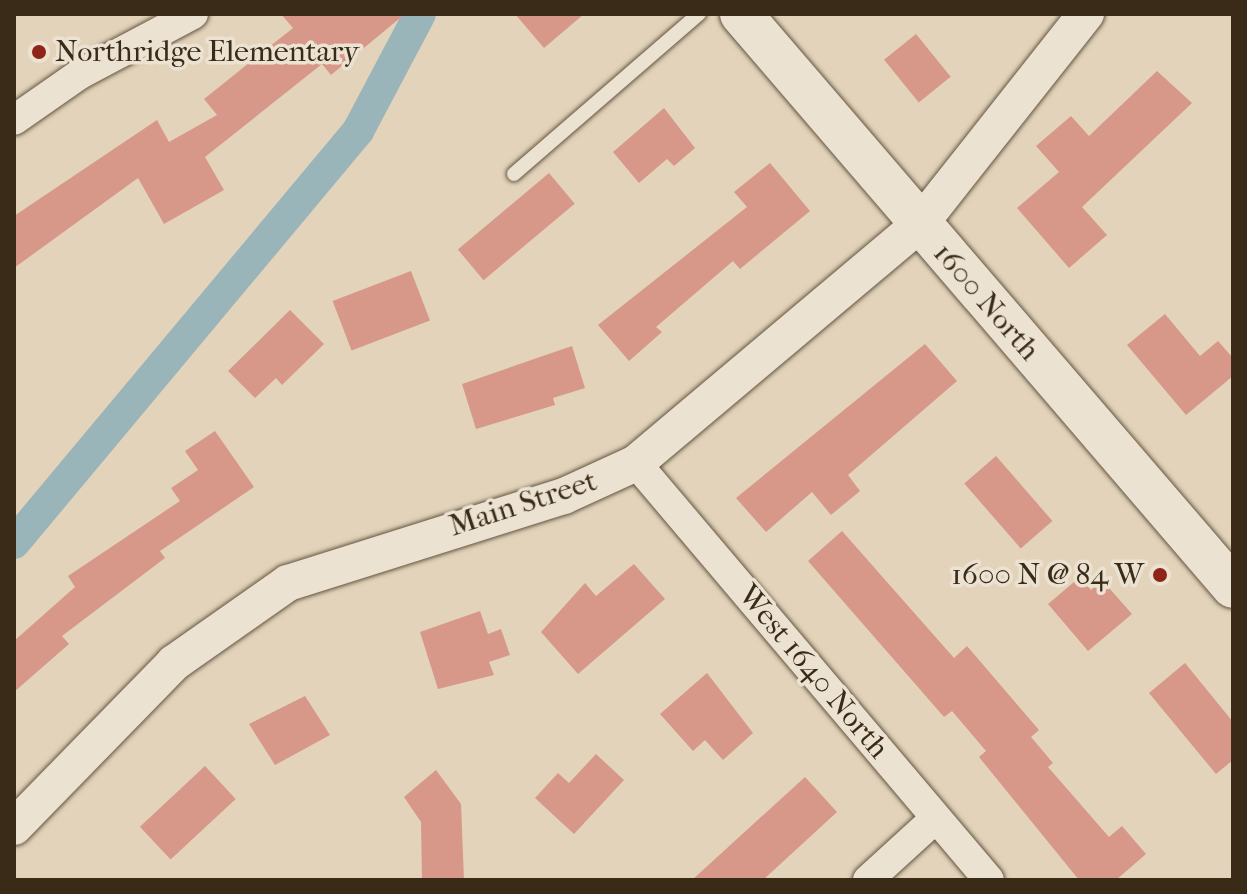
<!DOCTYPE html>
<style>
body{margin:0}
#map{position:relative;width:1247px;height:894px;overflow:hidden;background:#e2d3ba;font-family:"IM FELL French Canon",serif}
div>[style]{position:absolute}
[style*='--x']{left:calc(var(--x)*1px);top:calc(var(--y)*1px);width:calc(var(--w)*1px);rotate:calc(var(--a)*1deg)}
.canal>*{height:32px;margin:-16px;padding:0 16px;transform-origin:16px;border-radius:16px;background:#99b5ba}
.building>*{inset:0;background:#d79889;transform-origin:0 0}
.roads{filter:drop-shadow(0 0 2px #645540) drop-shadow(0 0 2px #645540)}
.service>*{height:14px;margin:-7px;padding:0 7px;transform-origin:7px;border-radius:7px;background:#ece2d2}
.minor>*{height:30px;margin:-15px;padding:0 15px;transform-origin:15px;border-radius:15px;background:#ece2d2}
.tertiary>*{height:36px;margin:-18px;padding:0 18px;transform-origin:18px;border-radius:18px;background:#ece2d2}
.secondary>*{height:42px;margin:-21px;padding:0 21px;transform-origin:21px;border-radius:21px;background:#ece2d2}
.dots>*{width:22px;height:22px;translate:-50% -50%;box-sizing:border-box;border:4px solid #ece2d2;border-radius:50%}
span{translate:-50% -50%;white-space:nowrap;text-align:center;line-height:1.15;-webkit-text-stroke:7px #ece2d2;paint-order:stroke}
.poi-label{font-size:30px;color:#3a2b18}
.left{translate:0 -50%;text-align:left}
.right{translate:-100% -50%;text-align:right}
.street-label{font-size:30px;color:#3a2b18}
.frame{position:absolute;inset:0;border:16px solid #3a2b18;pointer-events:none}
</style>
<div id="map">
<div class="canal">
<div style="--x:14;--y:543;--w:537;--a:-50.14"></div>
<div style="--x:358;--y:131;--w:132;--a:-62.1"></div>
</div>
<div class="building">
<div style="clip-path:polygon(281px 14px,405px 14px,331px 75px,322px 64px,205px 157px,224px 190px,164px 224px,138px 178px,14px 268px,14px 216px,157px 120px,169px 142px,217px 115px,204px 99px,293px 28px)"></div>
<div style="clip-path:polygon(515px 14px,584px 14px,544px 48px)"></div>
<div style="left:916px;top:34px;width:55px;height:41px;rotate:51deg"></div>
<div style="clip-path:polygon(1157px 71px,1192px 103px,1082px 207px,1107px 235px,1069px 268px,1017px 208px,1059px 172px,1036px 146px,1071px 116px,1089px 136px)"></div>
<div style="clip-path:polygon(664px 108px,695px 148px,674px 166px,667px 159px,639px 183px,613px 152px)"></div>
<div style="clip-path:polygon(770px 163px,810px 211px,740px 269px,733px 261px,656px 327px,662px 332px,629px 361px,598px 325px,747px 207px,734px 192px)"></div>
<div style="left:549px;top:173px;width:40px;height:119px;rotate:50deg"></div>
<div style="left:411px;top:271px;width:53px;height:84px;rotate:69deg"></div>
<div style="clip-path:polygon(290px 310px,324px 344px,282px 385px,276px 378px,255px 398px,228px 371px)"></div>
<div style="clip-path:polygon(1165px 314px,1200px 356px,1218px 341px,1233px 358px,1233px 376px,1186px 415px,1127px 345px)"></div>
<div style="clip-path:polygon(925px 344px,957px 381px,848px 475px,860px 491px,831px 515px,812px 492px,766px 532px,736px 498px)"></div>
<div style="clip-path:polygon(572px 346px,585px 388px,553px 398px,555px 405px,476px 429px,462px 384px)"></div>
<div style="clip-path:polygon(215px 431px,254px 487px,160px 551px,165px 558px,62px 636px,69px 644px,14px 692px,14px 641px,75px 587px,68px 576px,180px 501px,171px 488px,198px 470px,185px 451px)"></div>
<div style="left:996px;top:456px;width:86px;height:42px;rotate:49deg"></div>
<div style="clip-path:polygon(842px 531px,954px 658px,967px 646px,1039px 730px,1031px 737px,1053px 763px,1048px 767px,1109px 837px,1122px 826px,1146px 854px,1116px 880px,1079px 880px,979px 757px,986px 751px,952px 711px,944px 717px,808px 561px)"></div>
<div style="clip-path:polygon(634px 564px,665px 599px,578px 674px,541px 632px,585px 583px,596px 596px)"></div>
<div style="clip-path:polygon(1080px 577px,1091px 590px,1102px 580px,1132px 614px,1088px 651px,1048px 604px)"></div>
<div style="clip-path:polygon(480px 611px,488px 634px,501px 629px,510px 655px,489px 662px,494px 675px,438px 689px,420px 632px)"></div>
<div style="clip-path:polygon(1185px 663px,1233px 722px,1233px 760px,1216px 774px,1149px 693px)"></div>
<div style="clip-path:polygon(707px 673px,753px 733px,723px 760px,705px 740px,693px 751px,660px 714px)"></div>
<div style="clip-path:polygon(305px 696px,330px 735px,275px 765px,249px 724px)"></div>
<div style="clip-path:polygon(596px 754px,624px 780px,574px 834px,535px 798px,558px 773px,569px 783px)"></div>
<div style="left:205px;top:766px;width:45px;height:89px;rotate:47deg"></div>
<div style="clip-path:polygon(436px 770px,461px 804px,464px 880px,422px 880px,421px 822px,404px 797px)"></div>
<div style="clip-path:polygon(805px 777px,837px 812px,763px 880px,692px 880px)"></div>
</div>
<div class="roads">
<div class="service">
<div style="--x:514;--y:174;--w:245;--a:-40.9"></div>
</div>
<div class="minor">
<div style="--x:14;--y:120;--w:80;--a:-34.9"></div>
<div style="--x:80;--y:74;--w:128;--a:-28"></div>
<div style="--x:636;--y:463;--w:546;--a:49.75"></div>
<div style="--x:868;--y:880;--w:92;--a:-42.4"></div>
</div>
<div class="tertiary">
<div style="--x:14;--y:827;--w:229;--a:-45.7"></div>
<div style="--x:174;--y:663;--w:139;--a:-35.1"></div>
<div style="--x:288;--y:583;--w:289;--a:-17.5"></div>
<div style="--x:564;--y:496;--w:79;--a:-24.6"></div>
<div style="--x:636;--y:463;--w:371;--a:-40.1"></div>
<div style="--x:920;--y:224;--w:268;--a:-51.7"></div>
</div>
<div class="secondary">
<div style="--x:741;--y:14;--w:755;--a:49.35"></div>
</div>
</div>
<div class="dots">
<div style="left:39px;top:52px;background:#8f2418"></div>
<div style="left:1160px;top:575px;background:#8f2418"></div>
</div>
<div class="poi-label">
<span class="left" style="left:55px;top:52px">Northridge Elementary</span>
<span class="right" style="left:1144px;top:575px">1600 N @ 84 W</span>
</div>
<div class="street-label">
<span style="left:986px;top:302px;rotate:49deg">1600 North</span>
<span style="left:523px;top:504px;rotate:-18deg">Main Street</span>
<span style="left:813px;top:672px;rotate:50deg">West 1640 North</span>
</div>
<div class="frame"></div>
</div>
